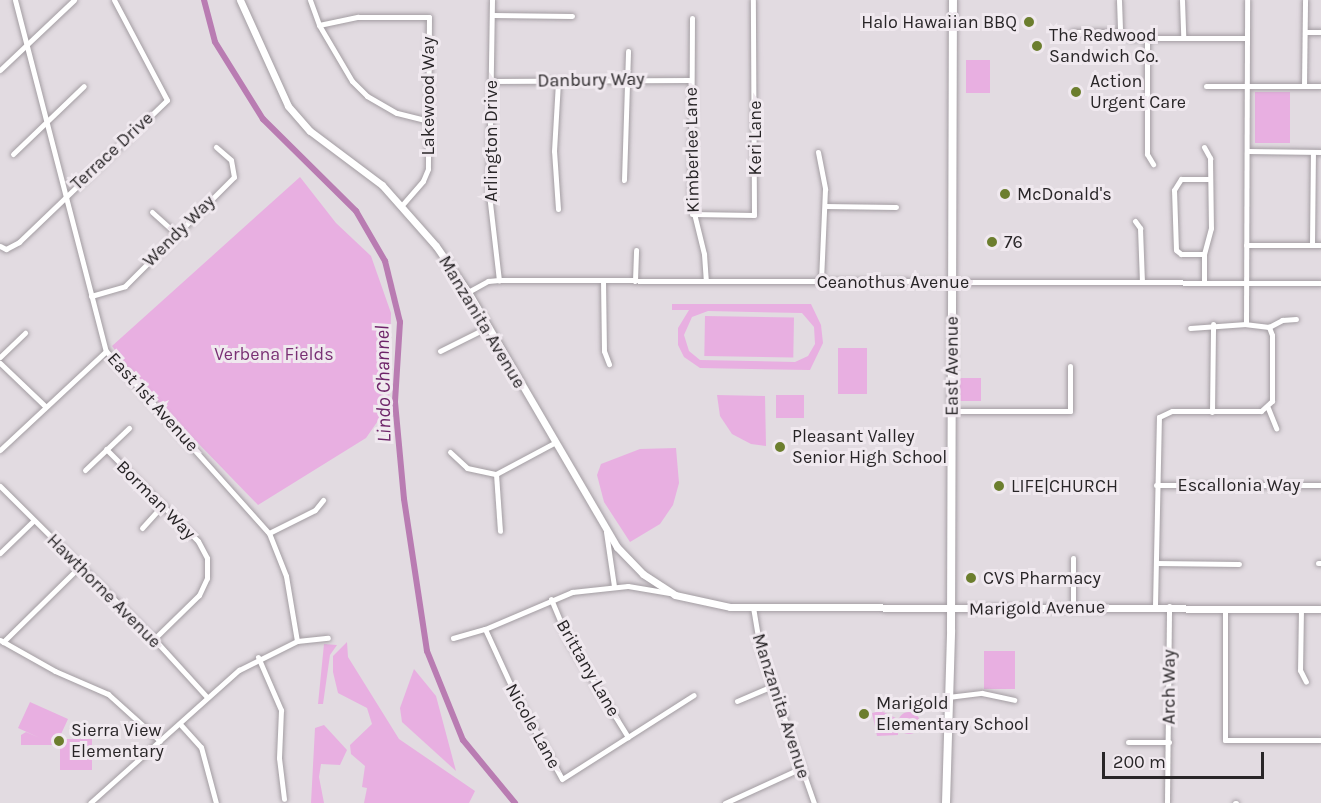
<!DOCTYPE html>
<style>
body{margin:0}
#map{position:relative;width:1321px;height:803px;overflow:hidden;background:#e2dbe1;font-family:Karla,sans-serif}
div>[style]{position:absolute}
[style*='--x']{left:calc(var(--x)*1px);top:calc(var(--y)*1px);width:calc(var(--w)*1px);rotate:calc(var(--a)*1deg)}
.green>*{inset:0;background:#e8afe1;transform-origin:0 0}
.round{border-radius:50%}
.canal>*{height:6px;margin:-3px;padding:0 3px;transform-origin:3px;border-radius:3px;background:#b97cb2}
.roads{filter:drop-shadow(0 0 2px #a39da2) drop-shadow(0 0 2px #a39da2)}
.minor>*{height:5px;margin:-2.5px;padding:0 2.5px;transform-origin:2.5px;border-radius:2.5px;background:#fff}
.tertiary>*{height:7px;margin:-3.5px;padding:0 3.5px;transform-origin:3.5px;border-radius:3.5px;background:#fff}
.secondary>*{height:8px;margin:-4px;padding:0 4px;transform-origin:4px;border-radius:4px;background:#fff}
.dots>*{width:16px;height:16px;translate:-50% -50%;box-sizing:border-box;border:3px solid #f0e9ef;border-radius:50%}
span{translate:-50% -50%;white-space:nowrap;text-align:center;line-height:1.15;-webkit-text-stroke:6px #f0e9ef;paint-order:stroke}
.poi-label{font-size:18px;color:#282527}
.right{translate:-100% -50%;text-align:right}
.left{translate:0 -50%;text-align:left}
.street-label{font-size:18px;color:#282527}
.park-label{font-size:18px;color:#793074}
.water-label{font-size:20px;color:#6e2469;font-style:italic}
.scale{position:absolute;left:1102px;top:752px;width:162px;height:27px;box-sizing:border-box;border:3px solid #282527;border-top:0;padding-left:8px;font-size:18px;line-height:21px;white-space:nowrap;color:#282527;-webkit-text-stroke:4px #f0e9ef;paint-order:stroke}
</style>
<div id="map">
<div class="green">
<div style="left:966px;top:60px;width:24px;height:33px"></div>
<div style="left:1290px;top:92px;width:51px;height:35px;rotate:90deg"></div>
<div style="clip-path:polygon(300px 177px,336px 223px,371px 256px,391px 313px,389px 405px,366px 438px,258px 505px,136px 379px,112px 346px)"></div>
<div style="clip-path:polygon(evenodd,672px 304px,811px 304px,821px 325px,823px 343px,810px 370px,700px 368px,684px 357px,678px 345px,678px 328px,689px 310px,672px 310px,672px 304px,708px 311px,802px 313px,814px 327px,815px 344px,808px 356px,795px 362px,700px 360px,689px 351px,684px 335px,692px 317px,708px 311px)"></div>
<div style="left:705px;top:316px;width:89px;height:40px;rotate:1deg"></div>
<div style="left:838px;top:348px;width:29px;height:46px"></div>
<div style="left:960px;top:378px;width:21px;height:23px"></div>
<div style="clip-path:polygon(717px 395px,765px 396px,766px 446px,751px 444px,732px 434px,720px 416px)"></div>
<div style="left:776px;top:395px;width:28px;height:23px"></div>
<div style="clip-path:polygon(676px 448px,679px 483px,673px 505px,660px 524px,630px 542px,604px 502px,597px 475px,601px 464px,640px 449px)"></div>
<div style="clip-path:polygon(347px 642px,348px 657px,399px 739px,475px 791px,469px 803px,364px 803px,367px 788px,362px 787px,365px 766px,351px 754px,350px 745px,372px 724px,367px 708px,338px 693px,333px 672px,333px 656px)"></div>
<div style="clip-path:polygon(324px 644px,337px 645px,330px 655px,323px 704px,318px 704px)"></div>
<div style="left:984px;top:651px;width:31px;height:38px"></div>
<div style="clip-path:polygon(414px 669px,436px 696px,456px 771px,402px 722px,400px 708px)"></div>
<div style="clip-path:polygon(30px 702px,68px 719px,56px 745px,21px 745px,21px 735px,26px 732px,40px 738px,18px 728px)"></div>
<div style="clip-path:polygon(881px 711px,898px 719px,898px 735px,877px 736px,872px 713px)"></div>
<div class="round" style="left:898px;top:712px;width:22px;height:22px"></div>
<div style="clip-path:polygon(324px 725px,347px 750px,340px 765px,321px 764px,319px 777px,324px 803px,311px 803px,315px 728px)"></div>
<div style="left:60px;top:739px;width:32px;height:31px"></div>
</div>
<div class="canal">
<div style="--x:204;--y:0;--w:43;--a:75.3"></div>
<div style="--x:215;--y:42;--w:91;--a:58.1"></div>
<div style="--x:263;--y:119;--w:131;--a:44.7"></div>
<div style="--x:356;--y:211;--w:58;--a:59.9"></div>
<div style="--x:385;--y:261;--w:63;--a:76.2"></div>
<div style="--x:400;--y:322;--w:80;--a:93.6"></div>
<div style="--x:395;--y:402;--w:97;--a:84.7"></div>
<div style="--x:404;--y:499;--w:154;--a:81.4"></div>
<div style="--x:427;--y:651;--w:96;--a:68"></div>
<div style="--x:463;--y:740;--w:82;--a:50.5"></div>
</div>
<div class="roads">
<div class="minor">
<div style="--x:15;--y:0;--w:363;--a:75.5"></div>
<div style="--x:106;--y:351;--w:244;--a:48.2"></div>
<div style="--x:269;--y:533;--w:46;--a:68.4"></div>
<div style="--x:286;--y:576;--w:66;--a:80.4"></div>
<div style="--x:310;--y:0;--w:27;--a:70"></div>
<div style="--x:319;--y:25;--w:65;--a:59.5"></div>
<div style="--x:352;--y:81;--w:21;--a:45"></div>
<div style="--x:367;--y:96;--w:34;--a:30"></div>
<div style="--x:397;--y:113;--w:32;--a:14"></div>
<div style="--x:492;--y:0;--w:194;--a:90.9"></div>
<div style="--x:489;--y:194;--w:87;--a:83.4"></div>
<div style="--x:1119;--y:0;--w:32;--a:88"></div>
<div style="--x:1120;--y:32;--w:11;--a:34"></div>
<div style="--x:1129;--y:38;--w:118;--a:0"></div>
<div style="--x:1182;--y:0;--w:38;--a:88"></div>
<div style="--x:492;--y:15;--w:80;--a:0.7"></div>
<div style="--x:692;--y:18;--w:183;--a:90.3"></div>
<div style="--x:691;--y:201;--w:55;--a:76.2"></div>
<div style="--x:704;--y:254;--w:27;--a:86"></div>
<div style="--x:319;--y:25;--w:40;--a:-12"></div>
<div style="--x:358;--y:17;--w:71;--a:0"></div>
<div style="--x:429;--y:17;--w:152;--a:90.4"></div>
<div style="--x:428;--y:169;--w:13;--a:113"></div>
<div style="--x:423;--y:181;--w:32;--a:131"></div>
<div style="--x:1072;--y:32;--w:48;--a:0"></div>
<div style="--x:1305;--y:32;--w:16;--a:0"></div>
<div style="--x:1147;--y:38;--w:116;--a:90"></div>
<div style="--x:1147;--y:154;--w:12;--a:59"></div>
<div style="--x:0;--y:70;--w:102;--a:-43.4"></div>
<div style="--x:491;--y:81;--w:200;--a:-0.3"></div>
<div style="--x:1206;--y:86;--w:115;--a:0"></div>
<div style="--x:1304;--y:86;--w:86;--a:-89.3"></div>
<div style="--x:1204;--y:147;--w:13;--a:61"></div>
<div style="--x:1210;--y:158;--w:70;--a:89.2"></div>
<div style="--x:1211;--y:228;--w:27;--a:105"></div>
<div style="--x:1204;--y:254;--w:29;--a:90"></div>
<div style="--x:1247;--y:151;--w:74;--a:0.8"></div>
<div style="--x:818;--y:152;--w:38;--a:79"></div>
<div style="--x:825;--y:189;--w:93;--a:92.5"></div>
<div style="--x:13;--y:154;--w:98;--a:-43.8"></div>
<div style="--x:624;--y:180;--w:129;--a:-88.2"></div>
<div style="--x:825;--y:206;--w:71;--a:0.8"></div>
<div style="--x:558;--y:209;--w:58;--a:-93.9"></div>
<div style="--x:554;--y:151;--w:70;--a:-86.7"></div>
<div style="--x:152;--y:212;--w:31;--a:42"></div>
<div style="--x:692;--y:214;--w:62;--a:0.9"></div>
<div style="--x:754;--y:215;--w:215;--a:-90.3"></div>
<div style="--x:1135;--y:221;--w:9;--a:54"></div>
<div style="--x:1140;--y:228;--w:54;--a:87.9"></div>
<div style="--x:1246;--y:245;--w:75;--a:0"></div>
<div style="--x:1312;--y:245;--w:93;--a:-89.4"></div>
<div style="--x:0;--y:246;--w:7;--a:27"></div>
<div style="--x:6;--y:249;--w:15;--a:-28"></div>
<div style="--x:19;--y:242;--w:205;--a:-43.8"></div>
<div style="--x:167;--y:100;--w:113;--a:-117.9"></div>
<div style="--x:1204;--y:254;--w:23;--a:180"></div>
<div style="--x:1181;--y:254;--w:6;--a:-141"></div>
<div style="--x:1176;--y:250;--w:60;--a:-91.9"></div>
<div style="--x:1174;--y:190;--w:13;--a:-58"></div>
<div style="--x:1181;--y:179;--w:29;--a:0"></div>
<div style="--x:603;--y:280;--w:71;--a:89.2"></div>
<div style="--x:604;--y:351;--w:14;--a:69"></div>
<div style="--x:635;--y:281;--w:31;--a:-88"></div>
<div style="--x:468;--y:292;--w:23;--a:-29"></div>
<div style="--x:488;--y:281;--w:11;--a:-5"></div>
<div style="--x:499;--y:280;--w:822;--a:0.21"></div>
<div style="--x:91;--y:296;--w:35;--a:-16"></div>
<div style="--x:125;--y:286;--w:154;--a:-45"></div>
<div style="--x:234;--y:177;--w:17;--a:-100"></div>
<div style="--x:231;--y:160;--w:20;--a:-139"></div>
<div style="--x:1246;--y:324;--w:324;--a:-89.8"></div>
<div style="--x:1269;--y:327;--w:15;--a:-28"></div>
<div style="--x:1282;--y:320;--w:14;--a:-4"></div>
<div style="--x:440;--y:351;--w:51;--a:-26.6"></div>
<div style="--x:0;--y:357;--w:35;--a:-44"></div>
<div style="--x:0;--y:363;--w:62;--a:43.7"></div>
<div style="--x:1268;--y:408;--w:22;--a:68"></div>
<div style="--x:952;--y:411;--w:118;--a:0"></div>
<div style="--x:1070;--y:411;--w:45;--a:-90"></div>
<div style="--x:1212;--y:412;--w:88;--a:-89.3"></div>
<div style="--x:106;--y:449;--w:130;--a:45"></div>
<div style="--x:198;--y:541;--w:19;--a:62"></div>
<div style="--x:207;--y:558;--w:20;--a:90"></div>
<div style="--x:207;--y:578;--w:19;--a:115"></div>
<div style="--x:199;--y:595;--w:63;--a:135.6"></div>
<div style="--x:0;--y:450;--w:145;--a:-43"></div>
<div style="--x:450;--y:452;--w:23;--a:43"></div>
<div style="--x:467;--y:468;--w:30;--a:12"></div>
<div style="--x:496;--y:474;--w:66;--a:-28.1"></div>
<div style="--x:85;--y:470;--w:61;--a:-43.7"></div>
<div style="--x:496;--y:474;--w:57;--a:86"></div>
<div style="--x:1156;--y:485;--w:165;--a:0"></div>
<div style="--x:0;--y:486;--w:217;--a:44.8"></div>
<div style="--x:154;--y:639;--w:79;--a:47.6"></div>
<div style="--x:142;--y:528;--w:31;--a:-48"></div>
<div style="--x:606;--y:532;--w:55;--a:81.6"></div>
<div style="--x:269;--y:533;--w:51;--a:-26.6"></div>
<div style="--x:315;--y:510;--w:13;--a:-51"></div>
<div style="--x:0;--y:553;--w:46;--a:-44.1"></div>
<div style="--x:1156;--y:563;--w:83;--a:0.7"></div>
<div style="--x:1318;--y:563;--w:3;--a:0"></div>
<div style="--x:551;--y:599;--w:47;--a:67.3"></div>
<div style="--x:569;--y:642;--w:112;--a:58.2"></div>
<div style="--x:1073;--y:606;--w:48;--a:-90"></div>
<div style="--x:1155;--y:606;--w:189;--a:-88.8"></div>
<div style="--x:1159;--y:417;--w:14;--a:-25"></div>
<div style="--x:1172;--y:411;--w:89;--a:0"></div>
<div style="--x:1261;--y:411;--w:15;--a:-42"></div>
<div style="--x:1272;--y:401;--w:66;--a:-90"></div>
<div style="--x:1272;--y:335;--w:9;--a:-111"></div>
<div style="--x:1269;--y:327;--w:23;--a:-173"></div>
<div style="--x:1246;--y:324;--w:56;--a:175.9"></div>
<div style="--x:753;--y:607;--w:43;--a:80.5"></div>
<div style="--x:760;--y:649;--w:163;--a:70.7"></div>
<div style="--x:1225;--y:609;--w:131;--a:90"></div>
<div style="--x:1225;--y:740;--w:96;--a:0"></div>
<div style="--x:1301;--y:609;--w:61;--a:90.9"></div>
<div style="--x:1300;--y:670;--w:13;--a:63"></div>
<div style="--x:485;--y:629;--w:69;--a:65.3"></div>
<div style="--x:514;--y:692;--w:99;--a:61.1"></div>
<div style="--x:562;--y:779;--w:156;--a:-32.5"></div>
<div style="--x:453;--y:638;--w:33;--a:-16"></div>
<div style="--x:485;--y:629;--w:95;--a:-23"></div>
<div style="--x:572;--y:592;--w:56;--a:-6.1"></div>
<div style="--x:628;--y:586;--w:42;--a:9.7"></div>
<div style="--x:0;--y:640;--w:63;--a:29.4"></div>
<div style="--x:55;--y:671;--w:58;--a:23.5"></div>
<div style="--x:108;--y:694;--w:70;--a:42.1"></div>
<div style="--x:3;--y:642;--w:108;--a:-44.6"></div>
<div style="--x:258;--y:657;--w:58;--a:66.5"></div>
<div style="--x:281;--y:710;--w:48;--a:92.4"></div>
<div style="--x:279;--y:758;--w:41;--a:83"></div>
<div style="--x:948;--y:697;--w:34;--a:-7"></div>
<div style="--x:982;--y:693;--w:33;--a:12"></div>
<div style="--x:737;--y:701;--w:38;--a:-23"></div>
<div style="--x:180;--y:724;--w:31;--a:48"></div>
<div style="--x:201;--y:747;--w:58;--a:75"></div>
<div style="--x:1128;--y:742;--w:41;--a:0"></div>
<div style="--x:90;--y:803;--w:200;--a:-41.8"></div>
<div style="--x:239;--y:670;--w:65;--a:-26.6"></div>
<div style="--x:297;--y:641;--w:31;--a:-6"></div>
<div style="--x:725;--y:803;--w:84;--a:-24.7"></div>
<div style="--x:1167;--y:803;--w:197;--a:-89.4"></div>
<div style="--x:1235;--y:803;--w:1;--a:0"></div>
</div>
<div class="tertiary">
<div style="--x:240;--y:0;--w:116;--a:65.6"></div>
<div style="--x:288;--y:106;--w:33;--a:49"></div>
<div style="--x:310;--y:131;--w:90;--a:36.9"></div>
<div style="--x:382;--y:185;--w:81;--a:48.5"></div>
<div style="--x:436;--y:246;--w:56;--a:55.2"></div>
<div style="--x:468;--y:292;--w:295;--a:59.7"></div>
<div style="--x:617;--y:547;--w:37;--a:46"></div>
<div style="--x:643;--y:574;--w:38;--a:33"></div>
<div style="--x:675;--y:595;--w:56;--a:12.3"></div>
<div style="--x:730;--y:607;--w:591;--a:0.19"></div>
</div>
<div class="secondary">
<div style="--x:946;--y:803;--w:173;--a:-88.3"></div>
<div style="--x:951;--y:630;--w:630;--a:-89.82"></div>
</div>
</div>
<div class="dots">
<div style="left:1029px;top:22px;background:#6c7e2e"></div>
<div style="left:1037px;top:46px;background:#6c7e2e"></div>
<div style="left:1076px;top:92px;background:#6c7e2e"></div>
<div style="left:1005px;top:194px;background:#6c7e2e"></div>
<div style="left:992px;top:242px;background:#6c7e2e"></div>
<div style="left:780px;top:447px;background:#6c7e2e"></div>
<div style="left:999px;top:486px;background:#6c7e2e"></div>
<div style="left:971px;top:578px;background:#6c7e2e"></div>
<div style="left:864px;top:714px;background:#6c7e2e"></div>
<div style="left:59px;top:741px;background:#6c7e2e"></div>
</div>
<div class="poi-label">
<span class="right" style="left:1017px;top:22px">Halo Hawaiian BBQ</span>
<span class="left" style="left:1049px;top:46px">The Redwood<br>Sandwich Co.</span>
<span class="left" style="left:1090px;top:92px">Action<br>Urgent Care</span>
<span class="left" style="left:1017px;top:194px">McDonald's</span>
<span class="left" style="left:1004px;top:242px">76</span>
<span class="left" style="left:792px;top:447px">Pleasant Valley<br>Senior High School</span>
<span class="left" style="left:1011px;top:486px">LIFE|CHURCH</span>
<span class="left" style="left:983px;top:578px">CVS Pharmacy</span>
<span class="left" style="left:876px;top:714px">Marigold<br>Elementary School</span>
<span class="left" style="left:71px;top:741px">Sierra View<br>Elementary</span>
</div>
<div class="street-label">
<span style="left:591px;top:80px;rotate:-1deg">Danbury Way</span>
<span style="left:428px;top:96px;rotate:-90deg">Lakewood Way</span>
<span style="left:755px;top:138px;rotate:-90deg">Keri Lane</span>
<span style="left:491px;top:141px;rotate:-90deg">Arlington Drive</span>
<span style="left:692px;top:150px;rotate:-91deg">Kimberlee Lane</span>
<span style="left:112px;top:151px;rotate:-43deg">Terrace Drive</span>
<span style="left:179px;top:231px;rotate:-45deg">Wendy Way</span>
<span style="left:893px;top:282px">Ceanothus Avenue</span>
<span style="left:482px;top:322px;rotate:59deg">Manzanita Avenue</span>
<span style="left:952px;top:366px;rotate:-90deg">East Avenue</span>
<span style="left:153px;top:402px;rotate:48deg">East 1st Avenue</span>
<span style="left:1239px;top:485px">Escallonia Way</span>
<span style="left:156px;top:500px;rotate:45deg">Borman Way</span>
<span style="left:104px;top:591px;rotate:45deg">Hawthorne Avenue</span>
<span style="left:1037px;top:608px;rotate:-1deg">Marigold Avenue</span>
<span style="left:588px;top:668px;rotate:60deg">Brittany Lane</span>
<span style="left:1169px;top:687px;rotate:-90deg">Arch Way</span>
<span style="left:781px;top:706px;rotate:72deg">Manzanita Avenue</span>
<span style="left:533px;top:726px;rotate:61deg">Nicole Lane</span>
</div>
<div class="park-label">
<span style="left:274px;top:354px">Verbena Fields</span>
</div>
<div class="water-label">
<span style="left:383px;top:384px;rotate:-91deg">Lindo Channel</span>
</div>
<div class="scale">200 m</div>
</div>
